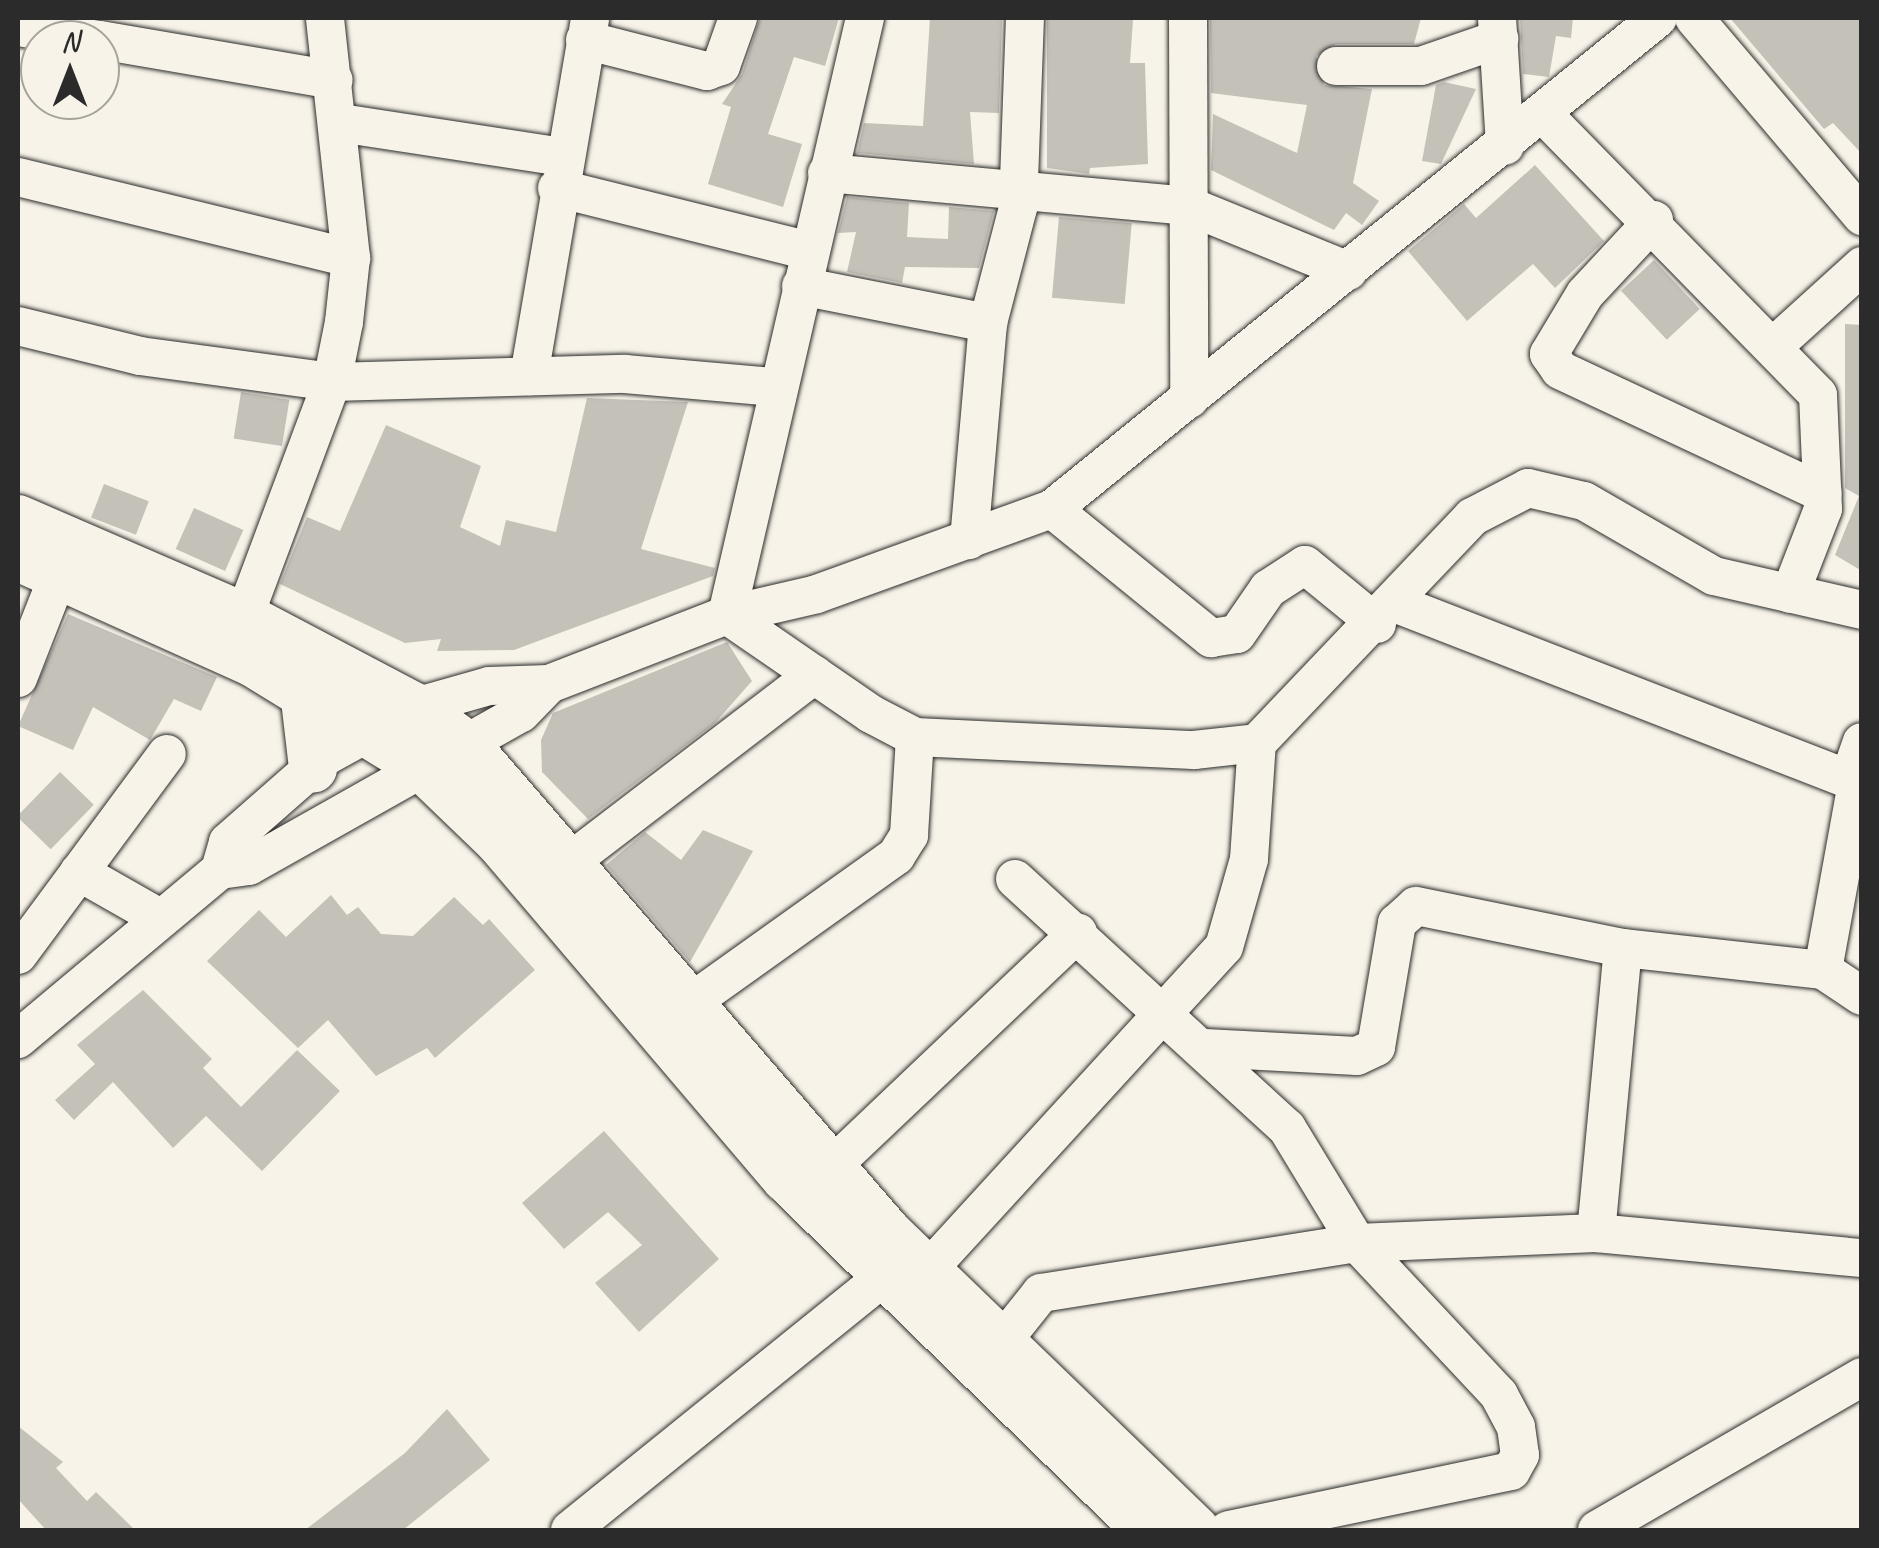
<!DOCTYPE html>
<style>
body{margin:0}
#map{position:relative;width:1879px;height:1548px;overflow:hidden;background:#f7f3e8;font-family:Caveat,sans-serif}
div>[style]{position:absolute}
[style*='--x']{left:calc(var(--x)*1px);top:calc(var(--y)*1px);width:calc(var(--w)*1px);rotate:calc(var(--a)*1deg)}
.building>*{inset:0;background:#c4c1b9;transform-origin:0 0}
.roads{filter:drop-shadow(0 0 2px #2b2b2b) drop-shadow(0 0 2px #2b2b2b)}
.minor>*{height:38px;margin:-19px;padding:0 19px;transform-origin:19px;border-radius:19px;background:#f7f3e8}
.major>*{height:48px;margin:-24px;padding:0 24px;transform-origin:24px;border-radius:24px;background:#f7f3e8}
span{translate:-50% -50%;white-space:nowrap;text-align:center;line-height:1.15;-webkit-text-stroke:10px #f7f3e8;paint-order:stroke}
.frame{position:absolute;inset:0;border:20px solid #2b2b2b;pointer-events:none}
.north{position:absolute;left:20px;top:20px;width:100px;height:100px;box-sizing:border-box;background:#f7f3e8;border:2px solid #a5a39c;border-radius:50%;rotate:0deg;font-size:28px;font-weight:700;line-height:40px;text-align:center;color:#2b2b2b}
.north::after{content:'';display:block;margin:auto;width:35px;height:45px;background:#2b2b2b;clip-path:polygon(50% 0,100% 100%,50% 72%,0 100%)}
</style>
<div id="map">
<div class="building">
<div style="clip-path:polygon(760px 18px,839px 18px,825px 66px,794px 57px,768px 134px,802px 144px,783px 207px,708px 184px,731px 107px,722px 104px,742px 74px)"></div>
<div style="clip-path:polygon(930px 18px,1002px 18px,999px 113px,970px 112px,974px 164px,857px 153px,864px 123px,923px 126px)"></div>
<div style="clip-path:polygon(1047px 18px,1133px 20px,1130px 63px,1145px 63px,1148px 164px,1090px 168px,1089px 174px,1047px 168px)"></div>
<div style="clip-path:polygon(1210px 18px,1421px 18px,1414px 44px,1336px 44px,1316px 56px,1324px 85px,1372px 89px,1353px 183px,1379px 201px,1362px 225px,1346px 213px,1334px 230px,1211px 170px,1213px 114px,1297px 153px,1307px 105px,1211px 93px)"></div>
<div style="clip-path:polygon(1520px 18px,1573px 18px,1571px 38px,1556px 36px,1549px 77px,1523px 74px)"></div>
<div style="clip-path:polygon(1730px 18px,1862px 18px,1862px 154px,1833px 123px,1824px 129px)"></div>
<div style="clip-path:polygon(1444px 82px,1476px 89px,1441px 164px,1422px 161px,1436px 85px)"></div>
<div style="clip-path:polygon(1535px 165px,1604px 241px,1555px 288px,1533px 264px,1467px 321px,1408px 251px,1464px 204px,1476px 218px)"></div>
<div style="clip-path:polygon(847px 197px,909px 203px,907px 237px,948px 239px,949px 207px,994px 211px,979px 268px,905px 267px,902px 283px,847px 272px,856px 232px,838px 233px)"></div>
<div style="left:1059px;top:217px;width:73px;height:81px;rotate:5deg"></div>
<div style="left:1654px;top:260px;width:67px;height:45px;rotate:47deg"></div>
<div style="clip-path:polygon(1845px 324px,1862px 325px,1862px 571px,1835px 555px,1859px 496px,1845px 488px)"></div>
<div style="left:241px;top:392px;width:49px;height:47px;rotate:9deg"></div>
<div style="clip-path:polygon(587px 398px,688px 402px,641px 549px,715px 568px,713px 576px,514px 650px,437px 651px,441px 639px,405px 643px,280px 584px,307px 517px,340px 531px,386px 425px,481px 466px,460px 527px,500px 546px,506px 520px,556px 532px)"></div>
<div style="left:104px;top:484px;width:48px;height:36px;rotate:21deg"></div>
<div style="left:194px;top:508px;width:54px;height:45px;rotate:24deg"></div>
<div style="clip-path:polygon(68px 614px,217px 677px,201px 711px,174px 699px,150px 740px,93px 707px,73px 750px,18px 726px)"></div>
<div style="clip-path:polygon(727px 642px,752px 681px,715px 723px,588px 819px,542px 772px,541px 740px,553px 713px)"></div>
<div style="left:60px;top:772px;width:47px;height:62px;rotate:44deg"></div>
<div style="clip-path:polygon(703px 830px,753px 851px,690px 962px,606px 865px,645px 832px,681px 860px)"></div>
<div style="clip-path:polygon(331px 895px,347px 915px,358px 907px,381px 934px,413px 936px,454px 897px,483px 925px,489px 919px,535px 970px,435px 1058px,427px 1048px,376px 1076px,328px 1020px,298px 1048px,207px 961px,259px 910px,286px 937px)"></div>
<div style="clip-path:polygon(143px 990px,212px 1059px,203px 1068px,241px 1107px,297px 1050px,340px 1091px,262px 1171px,206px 1116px,173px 1148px,113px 1082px,74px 1120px,55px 1100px,95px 1064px,77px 1045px)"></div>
<div style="clip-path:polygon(604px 1131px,719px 1259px,639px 1332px,595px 1283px,642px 1245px,608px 1212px,564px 1249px,522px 1203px)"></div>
<div style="clip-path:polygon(447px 1409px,490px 1460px,403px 1530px,305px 1530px,405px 1453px)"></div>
<div style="clip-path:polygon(18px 1426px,63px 1462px,56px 1468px,87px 1501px,96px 1492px,135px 1530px,46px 1530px,18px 1499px)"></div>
</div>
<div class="roads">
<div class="minor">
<div style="--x:865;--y:18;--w:613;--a:103.02"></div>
<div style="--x:727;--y:615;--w:175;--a:34.5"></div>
<div style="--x:871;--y:714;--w:50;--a:27.6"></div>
<div style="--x:915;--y:737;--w:279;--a:2.7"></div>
<div style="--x:1194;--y:750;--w:63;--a:-6.3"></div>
<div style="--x:1257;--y:743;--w:312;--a:-46.4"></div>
<div style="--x:1472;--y:517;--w:63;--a:-27.4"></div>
<div style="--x:1528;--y:488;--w:57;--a:13.1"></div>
<div style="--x:1584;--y:501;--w:150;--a:30"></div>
<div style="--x:1714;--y:576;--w:152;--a:12.9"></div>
<div style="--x:1188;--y:18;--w:381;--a:89.8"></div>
<div style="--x:1497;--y:18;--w:128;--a:86.4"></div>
<div style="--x:1694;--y:18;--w:260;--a:49.7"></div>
<div style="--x:18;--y:27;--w:82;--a:9.1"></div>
<div style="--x:100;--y:40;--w:237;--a:9.7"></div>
<div style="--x:585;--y:40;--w:126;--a:14.3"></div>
<div style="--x:707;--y:71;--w:15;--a:-20"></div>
<div style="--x:721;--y:66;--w:51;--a:-70.5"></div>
<div style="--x:1336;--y:66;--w:85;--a:0"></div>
<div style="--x:1421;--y:66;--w:83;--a:-19.1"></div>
<div style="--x:1543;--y:114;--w:393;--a:45.6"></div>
<div style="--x:1818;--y:395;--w:114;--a:87.5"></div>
<div style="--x:1823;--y:509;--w:91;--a:111.2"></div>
<div style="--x:340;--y:123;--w:226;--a:8.7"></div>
<div style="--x:827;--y:173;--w:364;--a:5.2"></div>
<div style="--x:1189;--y:206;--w:172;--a:22.2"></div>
<div style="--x:18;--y:177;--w:343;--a:13.7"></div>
<div style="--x:557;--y:188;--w:260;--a:14"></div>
<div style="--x:1654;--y:220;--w:101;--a:133"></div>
<div style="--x:1585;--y:294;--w:70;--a:121"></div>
<div style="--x:1549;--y:354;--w:19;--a:55"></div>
<div style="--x:1560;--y:370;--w:290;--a:25.1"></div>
<div style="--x:801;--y:286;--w:191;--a:11.2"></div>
<div style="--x:988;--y:323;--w:218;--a:95"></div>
<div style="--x:988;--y:323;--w:119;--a:-75.4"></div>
<div style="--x:1018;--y:208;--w:190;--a:-87.9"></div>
<div style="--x:18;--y:326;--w:126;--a:13.8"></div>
<div style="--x:140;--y:356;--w:194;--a:7.7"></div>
<div style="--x:332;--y:382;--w:293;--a:-1.6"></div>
<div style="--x:625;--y:374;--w:151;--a:5"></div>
<div style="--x:1775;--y:345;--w:118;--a:-42.2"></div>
<div style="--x:529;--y:376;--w:363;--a:-80.3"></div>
<div style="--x:1052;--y:509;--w:205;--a:39.1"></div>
<div style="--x:1211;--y:638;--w:26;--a:-9"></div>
<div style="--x:1237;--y:634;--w:55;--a:-55.4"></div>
<div style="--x:1268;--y:589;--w:44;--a:-33"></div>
<div style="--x:1305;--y:565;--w:93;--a:39.3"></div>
<div style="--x:1397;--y:604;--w:499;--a:21.2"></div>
<div style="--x:244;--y:617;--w:251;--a:-69.5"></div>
<div style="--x:332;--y:382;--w:61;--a:-78.7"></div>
<div style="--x:344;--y:322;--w:64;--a:-83.8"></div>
<div style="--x:351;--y:258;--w:241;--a:-96.2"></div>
<div style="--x:18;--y:678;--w:110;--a:-68.6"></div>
<div style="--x:1849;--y:779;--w:39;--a:-71"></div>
<div style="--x:572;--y:860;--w:305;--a:-37.4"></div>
<div style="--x:220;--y:870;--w:29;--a:-74"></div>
<div style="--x:228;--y:842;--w:130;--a:-41.3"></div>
<div style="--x:326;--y:756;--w:102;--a:-28.8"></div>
<div style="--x:415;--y:707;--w:77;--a:-15.8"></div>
<div style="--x:489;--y:686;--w:60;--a:-1.9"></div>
<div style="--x:549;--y:684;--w:191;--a:-21.2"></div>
<div style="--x:727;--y:615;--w:92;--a:-13.1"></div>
<div style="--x:817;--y:594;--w:250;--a:-19.9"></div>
<div style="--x:1052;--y:509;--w:780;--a:-39.02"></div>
<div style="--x:79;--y:872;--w:93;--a:29.6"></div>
<div style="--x:1015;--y:879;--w:369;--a:42.5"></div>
<div style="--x:1287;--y:1128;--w:135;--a:58.7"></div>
<div style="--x:1357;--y:1243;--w:208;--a:46.9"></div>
<div style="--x:1499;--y:1395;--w:36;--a:62"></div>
<div style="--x:1516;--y:1427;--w:28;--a:82"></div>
<div style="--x:1520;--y:1455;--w:18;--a:119"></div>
<div style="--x:1511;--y:1471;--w:289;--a:168.2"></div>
<div style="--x:18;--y:955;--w:250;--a:-53.5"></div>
<div style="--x:1823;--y:970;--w:47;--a:33.7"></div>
<div style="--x:690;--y:1003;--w:253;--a:-35.5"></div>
<div style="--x:896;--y:856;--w:25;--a:-58"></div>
<div style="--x:909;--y:835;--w:98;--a:-86.5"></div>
<div style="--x:18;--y:1039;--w:263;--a:-39.9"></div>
<div style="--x:220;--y:870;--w:29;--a:-8"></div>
<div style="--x:249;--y:866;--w:312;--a:-29.4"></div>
<div style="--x:521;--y:713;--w:40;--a:-46"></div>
<div style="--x:1205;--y:1048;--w:152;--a:3"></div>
<div style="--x:1357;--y:1056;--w:21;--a:-25"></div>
<div style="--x:1376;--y:1047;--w:126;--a:-80.4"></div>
<div style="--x:1397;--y:923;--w:25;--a:-42"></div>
<div style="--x:1416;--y:906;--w:211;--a:11.5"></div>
<div style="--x:830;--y:1168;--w:342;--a:-43.5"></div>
<div style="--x:1596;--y:1233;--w:286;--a:-84.6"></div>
<div style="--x:1623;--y:948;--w:201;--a:6.3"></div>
<div style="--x:1823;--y:970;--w:190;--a:-79.7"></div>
<div style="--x:925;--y:1273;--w:442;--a:-47.5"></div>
<div style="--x:1224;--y:947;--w:91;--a:-74.1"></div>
<div style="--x:1249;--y:859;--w:116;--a:-86.1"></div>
<div style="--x:1001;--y:1343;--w:64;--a:-51.3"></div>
<div style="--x:1041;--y:1293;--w:320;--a:-9"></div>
<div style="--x:1357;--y:1243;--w:239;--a:-2.4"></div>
<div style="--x:1596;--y:1233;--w:267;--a:5.4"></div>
<div style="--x:570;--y:1530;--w:432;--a:-38.9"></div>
<div style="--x:1597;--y:1530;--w:306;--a:-30"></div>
</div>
<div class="major">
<div style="--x:18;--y:519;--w:246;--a:23.4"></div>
<div style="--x:244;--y:617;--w:193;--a:27.8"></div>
<div style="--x:415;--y:707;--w:62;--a:36.5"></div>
<div style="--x:465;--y:744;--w:647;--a:49.14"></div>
<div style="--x:888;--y:1233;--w:428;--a:44"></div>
<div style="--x:18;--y:557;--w:256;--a:24.2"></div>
<div style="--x:252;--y:662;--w:198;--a:31.6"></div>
<div style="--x:421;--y:766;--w:107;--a:43.9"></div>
<div style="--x:498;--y:840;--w:445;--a:49.6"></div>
<div style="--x:787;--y:1179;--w:503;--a:44.27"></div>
<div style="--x:304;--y:691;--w:78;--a:83.3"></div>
</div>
</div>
<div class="frame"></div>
<div class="north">N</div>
</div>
